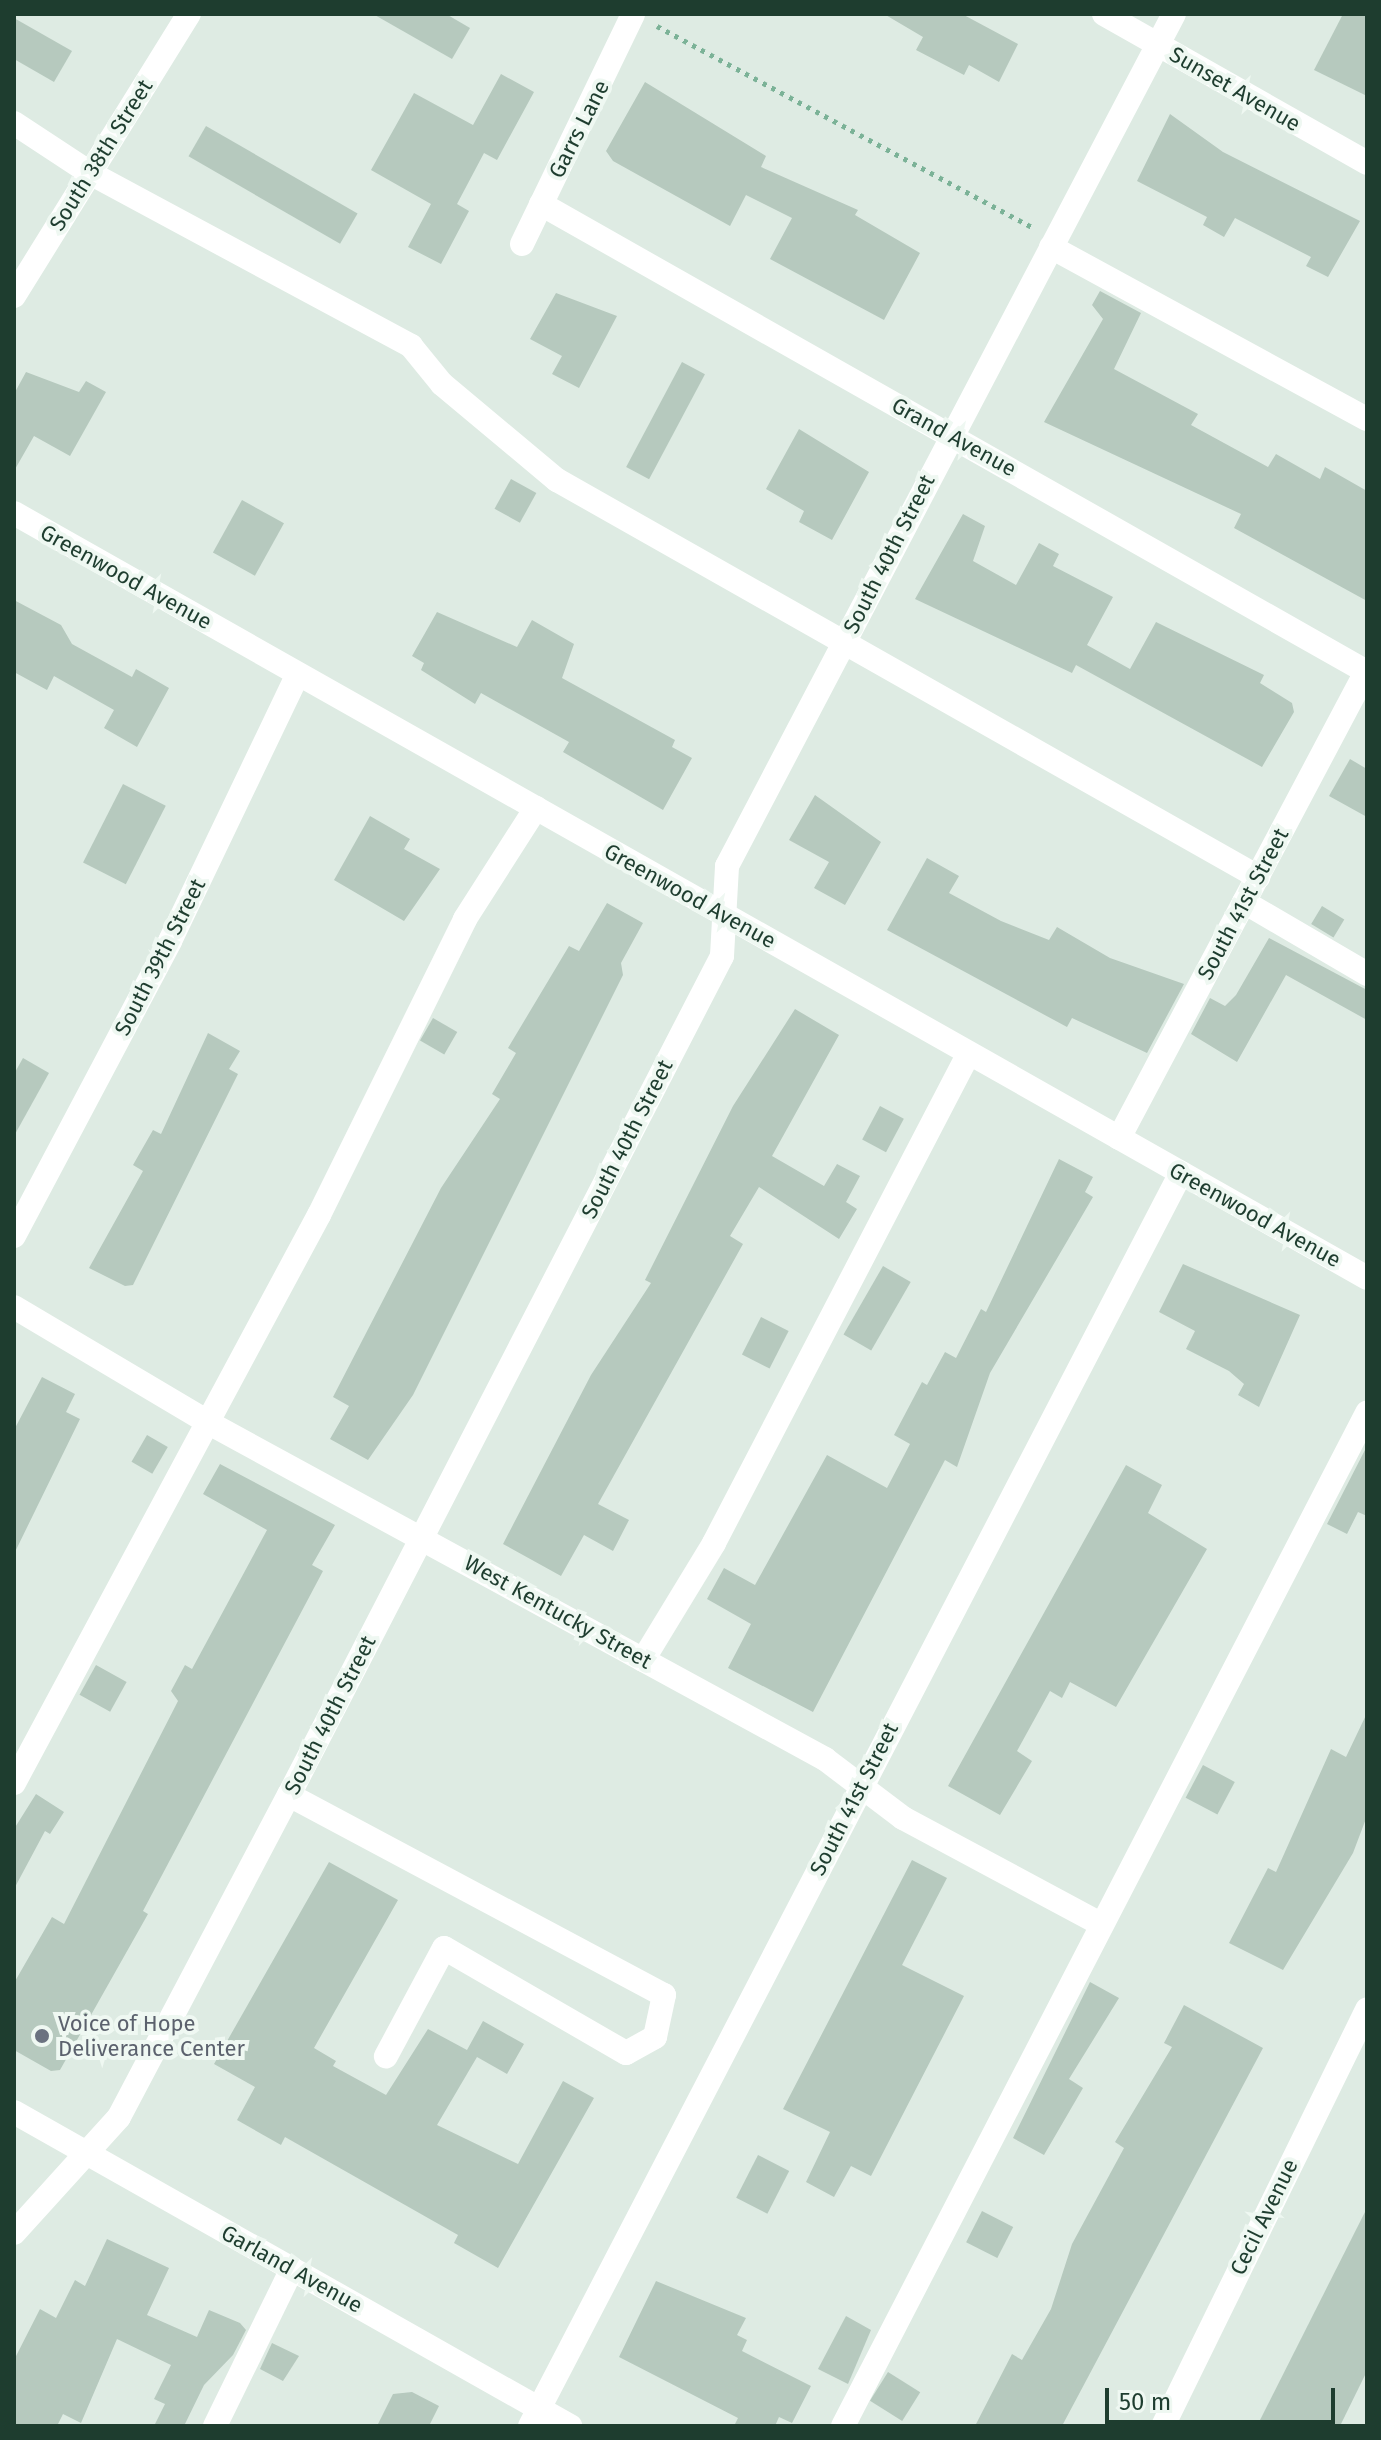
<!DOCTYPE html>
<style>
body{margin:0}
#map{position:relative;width:1381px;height:2440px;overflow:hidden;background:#deebe3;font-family:"Fira Sans",sans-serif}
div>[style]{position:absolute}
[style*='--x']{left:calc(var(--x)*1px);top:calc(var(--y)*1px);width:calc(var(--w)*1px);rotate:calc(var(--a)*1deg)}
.building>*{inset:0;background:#b6c9be;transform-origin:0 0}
.path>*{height:5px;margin-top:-2.5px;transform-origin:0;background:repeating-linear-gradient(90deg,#7bb297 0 4px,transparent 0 10px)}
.minor>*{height:24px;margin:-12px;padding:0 12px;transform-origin:12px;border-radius:12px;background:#fff}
.dots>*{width:22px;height:22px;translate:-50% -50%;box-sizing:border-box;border:4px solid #eff8f2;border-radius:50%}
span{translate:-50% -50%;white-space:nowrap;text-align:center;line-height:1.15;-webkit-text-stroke:8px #eff8f2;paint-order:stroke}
.street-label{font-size:22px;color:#1e3d2f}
.worship-label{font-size:22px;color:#5b616d}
.left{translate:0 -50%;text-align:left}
.frame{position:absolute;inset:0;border:16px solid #1e3d2f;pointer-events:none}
.scale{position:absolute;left:1105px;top:2388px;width:230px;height:36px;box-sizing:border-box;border:4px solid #1e3d2f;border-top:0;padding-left:10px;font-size:24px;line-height:28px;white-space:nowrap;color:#1e3d2f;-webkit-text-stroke:6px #eff8f2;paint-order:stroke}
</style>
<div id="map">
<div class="building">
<div style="clip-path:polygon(373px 14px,446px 14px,470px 28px,452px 59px)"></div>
<div style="clip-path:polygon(884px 14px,962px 14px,1018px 44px,999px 82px,969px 65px,964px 75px,916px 50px,923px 37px)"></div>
<div style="clip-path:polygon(1343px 14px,1367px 14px,1367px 96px,1314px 70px)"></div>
<div style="clip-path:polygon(14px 18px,72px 51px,54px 82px,14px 59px)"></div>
<div style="clip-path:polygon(501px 74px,534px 92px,497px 160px,484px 153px,457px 204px,469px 211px,441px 264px,408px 247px,431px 204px,371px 170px,414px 93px,473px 125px)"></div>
<div style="clip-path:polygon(645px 82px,766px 156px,761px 167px,858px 210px,855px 215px,920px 253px,884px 320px,770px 259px,792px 218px,746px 195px,730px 226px,613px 161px,606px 151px)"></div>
<div style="clip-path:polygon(1170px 114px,1223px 152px,1360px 221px,1328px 277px,1306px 266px,1311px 257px,1235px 218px,1224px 237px,1203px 225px,1207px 217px,1137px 181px)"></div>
<div style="left:206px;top:126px;width:175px;height:35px;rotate:30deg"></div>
<div style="clip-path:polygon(1100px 291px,1141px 313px,1114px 369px,1198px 414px,1191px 425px,1268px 467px,1276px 454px,1320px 479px,1325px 467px,1367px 491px,1367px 601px,1234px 528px,1241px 514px,1044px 422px,1103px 319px,1092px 305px)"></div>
<div style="clip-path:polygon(556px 293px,617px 316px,579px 388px,552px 374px,562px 356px,530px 339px)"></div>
<div style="left:682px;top:362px;width:26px;height:119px;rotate:28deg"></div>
<div style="clip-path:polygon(26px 372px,79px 392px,86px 381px,106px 392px,70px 456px,34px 436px,14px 471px,14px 394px)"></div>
<div style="clip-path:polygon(799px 429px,869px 472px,832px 540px,799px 522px,804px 511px,766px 489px)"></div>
<div style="left:511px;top:479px;width:29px;height:34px;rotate:29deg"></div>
<div style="left:242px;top:500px;width:48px;height:60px;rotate:29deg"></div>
<div style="clip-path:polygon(963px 514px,985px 526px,973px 561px,1016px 585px,1039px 543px,1059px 554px,1053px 566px,1113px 597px,1087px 645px,1130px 669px,1156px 622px,1264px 675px,1260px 683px,1292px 703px,1294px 712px,1262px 767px,1076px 665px,1072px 673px,915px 599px)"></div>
<div style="clip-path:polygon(14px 600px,61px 625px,72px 644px,132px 677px,136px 669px,169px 688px,137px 747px,104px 728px,114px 710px,54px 676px,47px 690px,14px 672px)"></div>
<div style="clip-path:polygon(437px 612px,517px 647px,532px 620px,574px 644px,562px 678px,675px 740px,672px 747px,692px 758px,663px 810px,563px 752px,569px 742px,481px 693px,475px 704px,421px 670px,424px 663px,412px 656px)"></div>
<div style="clip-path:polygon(1350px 759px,1367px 769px,1367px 817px,1329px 796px)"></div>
<div style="left:123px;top:784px;width:48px;height:88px;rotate:27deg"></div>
<div style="clip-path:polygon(815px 795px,881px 842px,845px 905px,814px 888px,829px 862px,789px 840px)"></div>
<div style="clip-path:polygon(370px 816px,410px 839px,404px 849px,440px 869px,404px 921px,334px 880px)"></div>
<div style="clip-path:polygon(927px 858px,959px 876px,949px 893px,1001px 921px,1049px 940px,1057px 927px,1110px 958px,1184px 984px,1147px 1053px,1072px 1018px,1067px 1027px,887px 930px)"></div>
<div style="clip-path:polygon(607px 903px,643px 923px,621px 963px,623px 975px,413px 1395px,368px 1460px,330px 1439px,349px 1406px,333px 1397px,441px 1188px,500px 1099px,492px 1094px,516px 1053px,508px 1048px,569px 946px,579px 951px)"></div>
<div style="left:1322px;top:906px;width:26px;height:21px;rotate:31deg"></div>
<div style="clip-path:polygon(1269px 938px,1367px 990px,1367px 1020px,1286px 975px,1237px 1062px,1191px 1034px,1210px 998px,1225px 1006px,1236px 995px)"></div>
<div style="clip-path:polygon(795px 1009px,839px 1035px,772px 1156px,824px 1186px,837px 1164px,860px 1176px,846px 1202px,857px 1209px,839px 1239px,759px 1187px,730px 1236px,743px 1244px,598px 1504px,629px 1520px,613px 1551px,584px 1535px,561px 1576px,503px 1544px,591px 1375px,651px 1283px,645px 1280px,733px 1106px)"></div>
<div style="left:433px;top:1018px;width:28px;height:26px;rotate:30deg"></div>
<div style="clip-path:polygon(208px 1033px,240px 1051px,229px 1069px,238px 1074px,133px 1285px,125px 1286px,89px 1268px,143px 1171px,133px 1165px,153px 1130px,161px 1134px)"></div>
<div style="clip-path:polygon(23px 1058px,49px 1073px,14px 1136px,14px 1074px)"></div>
<div style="left:880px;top:1106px;width:27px;height:38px;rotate:28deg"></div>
<div style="clip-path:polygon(1059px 1159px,1093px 1177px,1085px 1192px,1093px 1197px,990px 1373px,957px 1467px,945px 1460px,813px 1712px,728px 1668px,751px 1624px,707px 1599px,724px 1568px,755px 1585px,827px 1455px,887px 1488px,910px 1444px,894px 1435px,922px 1382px,927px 1385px,945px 1352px,956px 1358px,981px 1309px,986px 1312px)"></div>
<div style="clip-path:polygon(1183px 1264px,1300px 1315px,1259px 1407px,1238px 1395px,1244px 1384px,1229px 1371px,1186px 1349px,1195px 1331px,1159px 1312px)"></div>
<div style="left:883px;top:1266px;width:32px;height:79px;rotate:30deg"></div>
<div style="left:761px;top:1317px;width:31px;height:42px;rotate:27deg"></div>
<div style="clip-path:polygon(42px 1377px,75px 1394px,66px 1412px,80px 1419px,14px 1554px,14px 1430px)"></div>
<div style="left:147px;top:1435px;width:24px;height:31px;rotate:30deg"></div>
<div style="clip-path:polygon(1367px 1446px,1367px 1516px,1358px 1512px,1347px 1534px,1327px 1524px)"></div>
<div style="clip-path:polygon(220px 1464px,335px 1525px,312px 1565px,323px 1571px,143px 1911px,148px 1914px,60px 2070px,51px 2071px,14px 2050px,14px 1983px,52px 1917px,64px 1924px,178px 1701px,171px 1691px,185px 1665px,192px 1669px,267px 1530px,203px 1494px)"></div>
<div style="clip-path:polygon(1126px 1465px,1162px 1485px,1148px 1513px,1207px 1549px,1116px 1707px,1070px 1682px,1062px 1698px,1050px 1691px,1017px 1751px,1032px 1761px,1000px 1815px,948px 1786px)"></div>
<div style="left:96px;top:1665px;width:35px;height:34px;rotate:29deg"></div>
<div style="clip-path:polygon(1367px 1713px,1367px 1816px,1353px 1853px,1283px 1970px,1229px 1943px,1268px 1868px,1276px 1872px,1331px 1749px,1346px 1757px)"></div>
<div style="left:1203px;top:1765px;width:36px;height:37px;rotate:28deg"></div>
<div style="clip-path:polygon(36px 1794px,64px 1812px,50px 1834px,45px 1831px,14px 1889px,14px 1829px)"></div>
<div style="clip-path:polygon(912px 1860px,947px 1878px,902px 1965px,964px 1996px,871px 2176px,851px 2166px,834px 2197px,806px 2182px,830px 2132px,783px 2109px)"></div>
<div style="clip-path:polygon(329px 1862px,398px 1900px,314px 2048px,336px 2061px,333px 2066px,386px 2095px,428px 2029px,467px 2050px,483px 2021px,524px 2044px,507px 2074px,477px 2057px,437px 2125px,518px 2164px,563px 2081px,594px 2098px,498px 2268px,454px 2243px,458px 2235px,285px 2137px,281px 2145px,237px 2120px,255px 2087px,214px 2064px)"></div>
<div style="clip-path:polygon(1090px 1982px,1119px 1998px,1069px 2079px,1083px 2088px,1044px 2155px,1013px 2138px)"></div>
<div style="clip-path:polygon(1184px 2005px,1263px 2048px,1062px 2426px,975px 2426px,1012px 2354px,1022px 2360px,1051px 2309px,1072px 2244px,1124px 2148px,1115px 2142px,1172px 2047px,1164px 2043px)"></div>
<div style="left:758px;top:2155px;width:35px;height:48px;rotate:27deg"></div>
<div style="clip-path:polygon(1367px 2208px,1367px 2371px,1340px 2426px,1257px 2426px)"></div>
<div style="left:982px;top:2211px;width:35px;height:35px;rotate:27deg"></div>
<div style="clip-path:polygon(107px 2239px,169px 2268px,147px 2315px,197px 2337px,209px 2310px,240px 2323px,246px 2330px,233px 2355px,204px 2385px,184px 2426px,154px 2426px,165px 2404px,154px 2399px,171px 2365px,117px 2339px,81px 2423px,63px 2414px,57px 2426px,14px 2426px,14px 2360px,40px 2309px,56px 2318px,75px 2280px,85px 2286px)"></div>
<div style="clip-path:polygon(656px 2281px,746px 2318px,737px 2335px,747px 2340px,742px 2351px,811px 2386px,792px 2423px,779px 2417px,775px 2426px,734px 2426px,738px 2418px,619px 2357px)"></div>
<div style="clip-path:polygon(846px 2316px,871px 2330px,848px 2384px,818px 2369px)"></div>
<div style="clip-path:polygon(272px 2343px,299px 2356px,283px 2381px,260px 2369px)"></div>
<div style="left:888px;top:2372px;width:38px;height:34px;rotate:32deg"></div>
<div style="clip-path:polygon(412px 2392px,439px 2406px,429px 2426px,377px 2426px,393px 2394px)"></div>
</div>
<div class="path">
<div style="--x:657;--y:26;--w:427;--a:28.2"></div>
</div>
<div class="minor">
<div style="--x:1104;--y:14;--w:302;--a:29.5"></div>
<div style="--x:14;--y:123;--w:91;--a:33.3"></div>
<div style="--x:90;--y:173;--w:365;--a:28.3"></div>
<div style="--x:411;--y:346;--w:49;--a:50.8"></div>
<div style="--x:442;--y:384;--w:150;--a:39.9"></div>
<div style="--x:557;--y:480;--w:806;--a:29.52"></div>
<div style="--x:541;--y:204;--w:949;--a:29.54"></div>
<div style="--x:522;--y:244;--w:255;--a:-64.2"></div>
<div style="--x:1051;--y:247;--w:360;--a:28.6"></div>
<div style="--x:14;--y:296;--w:332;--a:-58.2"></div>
<div style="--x:14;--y:513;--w:1554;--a:29.48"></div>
<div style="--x:1244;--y:902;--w:143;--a:30.3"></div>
<div style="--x:1119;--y:1138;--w:530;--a:-62.08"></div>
<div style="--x:14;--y:1236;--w:334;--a:-62.1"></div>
<div style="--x:170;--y:941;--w:296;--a:-64.4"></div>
<div style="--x:14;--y:1307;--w:227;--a:30.7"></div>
<div style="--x:209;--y:1423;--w:702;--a:28.61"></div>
<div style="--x:825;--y:1759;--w:98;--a:37.1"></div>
<div style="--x:903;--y:1818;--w:220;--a:28.2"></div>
<div style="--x:643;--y:1660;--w:137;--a:-58.7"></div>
<div style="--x:714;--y:1543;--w:552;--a:-62.51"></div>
<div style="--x:14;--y:1783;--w:645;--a:-61.77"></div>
<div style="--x:319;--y:1215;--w:330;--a:-63.7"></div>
<div style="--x:465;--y:919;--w:132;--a:-57.4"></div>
<div style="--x:289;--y:1795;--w:425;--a:28.1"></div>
<div style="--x:664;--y:1995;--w:43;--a:102.1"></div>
<div style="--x:655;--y:2037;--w:33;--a:151"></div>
<div style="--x:626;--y:2053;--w:210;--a:-150"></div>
<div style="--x:444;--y:1948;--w:123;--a:118.2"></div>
<div style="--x:14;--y:2112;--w:639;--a:29.46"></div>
<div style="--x:14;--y:2233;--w:156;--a:-47.8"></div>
<div style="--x:119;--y:2117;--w:364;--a:-62.2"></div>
<div style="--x:289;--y:1795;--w:944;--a:-62.7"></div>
<div style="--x:722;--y:956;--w:90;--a:-86.8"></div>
<div style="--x:727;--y:866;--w:962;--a:-62.32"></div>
<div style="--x:215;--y:2426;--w:175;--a:-63.9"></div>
<div style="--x:530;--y:2426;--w:1412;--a:-62.55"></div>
<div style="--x:843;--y:2426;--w:1141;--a:-62.65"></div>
<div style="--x:1163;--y:2426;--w:464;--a:-63.9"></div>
</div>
<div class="dots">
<div style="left:42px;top:2036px;background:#6b7280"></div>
</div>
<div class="street-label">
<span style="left:1235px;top:89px;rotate:30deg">Sunset Avenue</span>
<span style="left:579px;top:129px;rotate:-63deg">Garrs Lane</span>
<span style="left:101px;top:155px;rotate:-58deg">South 38th Street</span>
<span style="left:954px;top:437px;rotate:29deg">Grand Avenue</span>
<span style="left:889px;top:554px;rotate:-63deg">South 40th Street</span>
<span style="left:126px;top:577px;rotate:29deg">Greenwood Avenue</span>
<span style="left:690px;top:896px;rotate:29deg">Greenwood Avenue</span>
<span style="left:1243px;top:904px;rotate:-62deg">South 41st Street</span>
<span style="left:160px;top:957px;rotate:-63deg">South 39th Street</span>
<span style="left:627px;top:1139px;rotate:-63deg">South 40th Street</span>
<span style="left:1255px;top:1215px;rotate:29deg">Greenwood Avenue</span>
<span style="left:558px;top:1612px;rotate:29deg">West Kentucky Street</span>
<span style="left:330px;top:1715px;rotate:-63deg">South 40th Street</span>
<span style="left:854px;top:1799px;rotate:-63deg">South 41st Street</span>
<span style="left:1264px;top:2217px;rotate:-64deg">Cecil Avenue</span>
<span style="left:292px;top:2269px;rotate:29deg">Garland Avenue</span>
</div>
<div class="worship-label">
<span class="left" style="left:58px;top:2036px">Voice of Hope<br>Deliverance Center</span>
</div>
<div class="frame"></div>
<div class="scale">50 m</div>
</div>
